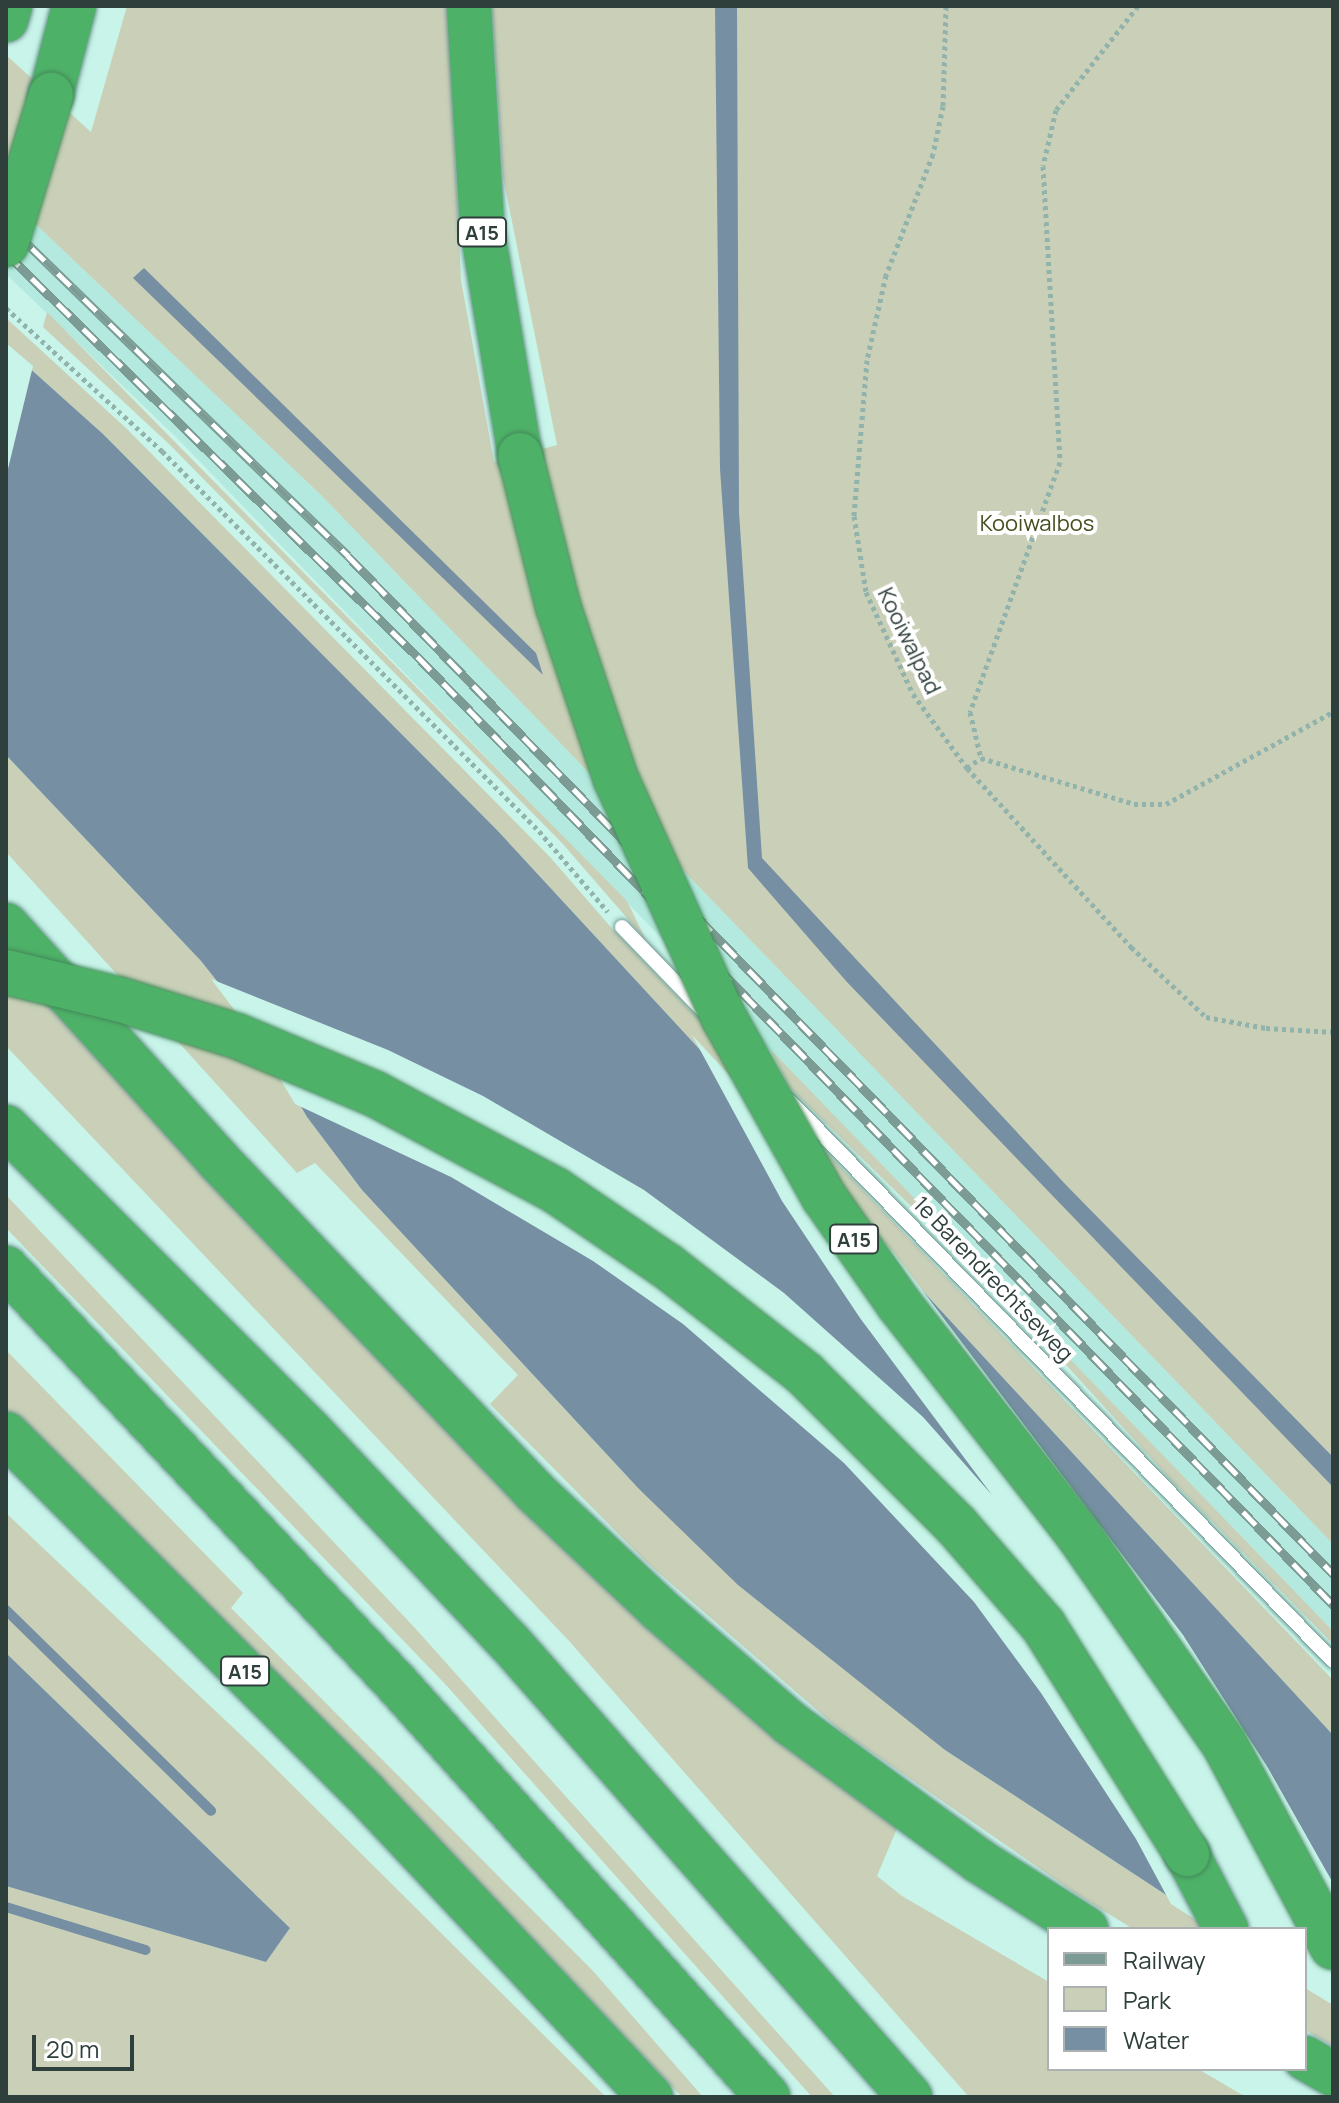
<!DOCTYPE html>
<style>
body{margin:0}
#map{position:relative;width:1339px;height:2103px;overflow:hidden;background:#c8f4ea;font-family:Manrope,sans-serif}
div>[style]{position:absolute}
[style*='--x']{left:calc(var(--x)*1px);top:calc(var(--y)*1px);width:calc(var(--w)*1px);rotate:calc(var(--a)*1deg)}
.built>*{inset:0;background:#b3e9de}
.green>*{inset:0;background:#cad0b8}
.water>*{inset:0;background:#768fa3}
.pier>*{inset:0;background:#c8f4ea}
.stream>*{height:10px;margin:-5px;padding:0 5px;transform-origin:5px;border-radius:5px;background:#768fa3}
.path>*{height:5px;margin-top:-2.5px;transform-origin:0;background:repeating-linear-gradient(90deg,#91b3ac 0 4px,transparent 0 8px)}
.roads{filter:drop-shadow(0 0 2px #6b948c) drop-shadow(0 0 2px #6b948c)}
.service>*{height:14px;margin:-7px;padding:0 7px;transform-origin:7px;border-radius:7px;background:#fff}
.motorway>*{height:44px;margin:-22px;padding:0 22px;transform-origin:22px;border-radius:22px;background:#4eb168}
.rail>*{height:9px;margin-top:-4.5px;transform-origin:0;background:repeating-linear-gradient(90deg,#fff 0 18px,#7c9b94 0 36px);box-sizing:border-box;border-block:2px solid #7c9b94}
.bridges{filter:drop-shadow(0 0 2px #438959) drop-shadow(0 0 2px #438959)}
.motorway-bridge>*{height:44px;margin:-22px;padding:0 22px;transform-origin:22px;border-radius:22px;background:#4eb168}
span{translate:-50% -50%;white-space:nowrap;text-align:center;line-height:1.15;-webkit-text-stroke:8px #fff;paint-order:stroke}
.shield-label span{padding:2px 6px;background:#fff;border:2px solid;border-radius:6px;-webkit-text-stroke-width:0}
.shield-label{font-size:20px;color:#2e3f3c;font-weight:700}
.park-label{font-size:22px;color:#454e1e}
.street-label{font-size:22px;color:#2e3f3c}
.frame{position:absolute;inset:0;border:8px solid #2e3f3c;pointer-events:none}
.legend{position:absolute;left:1047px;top:1927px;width:260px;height:144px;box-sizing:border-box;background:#fff;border:2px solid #abb2b1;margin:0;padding:10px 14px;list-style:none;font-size:24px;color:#2e3f3c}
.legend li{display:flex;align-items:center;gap:16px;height:40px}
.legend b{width:40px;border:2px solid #abb2b1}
.scale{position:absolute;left:32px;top:2035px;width:102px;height:36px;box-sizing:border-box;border:4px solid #2e3f3c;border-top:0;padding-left:10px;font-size:24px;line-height:28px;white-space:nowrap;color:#2e3f3c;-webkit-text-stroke:6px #fff;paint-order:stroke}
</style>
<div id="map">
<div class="built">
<div style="clip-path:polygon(6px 196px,321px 495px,1333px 1544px,1333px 1631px,176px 437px,6px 274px)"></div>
</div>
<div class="green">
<div style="clip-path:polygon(127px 6px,448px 6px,461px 280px,494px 462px,557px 445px,503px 177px,492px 6px,1333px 6px,1333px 1544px,321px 495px,6px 196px,6px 55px,91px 132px)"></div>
<div style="clip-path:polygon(47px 312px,627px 901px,646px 940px,562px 843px,169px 444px,43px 327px)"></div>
<div style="clip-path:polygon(6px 318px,127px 429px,550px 857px,615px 932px,1333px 1680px,1333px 1735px,497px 830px,103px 434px,6px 347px)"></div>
<div style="clip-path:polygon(6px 755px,201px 961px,259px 1034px,307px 1117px,362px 1190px,638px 1488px,945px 1750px,1218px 1929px,1133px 1929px,1075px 1893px,841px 1731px,645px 1561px,490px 1404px,518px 1375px,315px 1163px,297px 1173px,6px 852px)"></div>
<div style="clip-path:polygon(6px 952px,898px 1826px,877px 1876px,902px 1896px,1049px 1982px,1049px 2069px,1198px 2069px,1246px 2097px,969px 2097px,570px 1642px,6px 1046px)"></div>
<div style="clip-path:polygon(770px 1049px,1333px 1631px,1333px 1644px,1169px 1478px,1006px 1299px,790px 1088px)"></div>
<div style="clip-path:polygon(6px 1195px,414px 1627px,835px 2097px,812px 2097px,447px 1686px,6px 1228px)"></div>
<div style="clip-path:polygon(6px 1350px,243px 1593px,231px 1608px,594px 1972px,703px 2097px,682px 2097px,393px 1792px,6px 1412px)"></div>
<div style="clip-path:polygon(6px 1513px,262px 1755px,606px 2097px,6px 2097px,6px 1886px,266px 1962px,290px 1928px,6px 1653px)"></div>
<div style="clip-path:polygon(1305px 1983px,1333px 2001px,1333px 2046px,1305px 2030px)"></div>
</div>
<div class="water">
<div style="clip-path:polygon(715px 6px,737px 6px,739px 512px,762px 858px,1066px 1185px,1333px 1457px,1333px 1487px,846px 981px,748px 868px,720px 469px)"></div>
<div style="clip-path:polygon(144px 268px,536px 653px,543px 675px,133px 278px)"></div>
<div style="clip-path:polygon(6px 347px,103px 434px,497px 830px,1333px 1735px,1333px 2001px,1305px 1929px,1218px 1929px,945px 1750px,738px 1585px,638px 1488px,362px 1190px,307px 1117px,259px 1034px,201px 961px,6px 755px)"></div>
<div style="clip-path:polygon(6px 1653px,290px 1928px,266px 1962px,6px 1886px)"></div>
</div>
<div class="pier">
<div style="clip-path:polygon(6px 343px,33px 366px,6px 477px)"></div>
<div style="clip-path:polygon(211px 979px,388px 1050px,483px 1096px,644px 1190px,784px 1293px,923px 1417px,992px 1495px,860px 1318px,782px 1201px,692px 1035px,895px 1254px,1183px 1635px,1268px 1768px,1333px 1883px,1333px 2005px,1305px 1988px,1305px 1929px,1210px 1929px,1171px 1904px,1136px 1839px,1041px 1693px,974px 1602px,844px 1463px,683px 1324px,593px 1261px,451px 1177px,295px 1104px,255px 1037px)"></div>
</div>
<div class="stream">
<div style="--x:6;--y:1610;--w:287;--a:44.4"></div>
<div style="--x:6;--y:1907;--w:146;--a:17.1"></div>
</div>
<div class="path">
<div style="--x:946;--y:6;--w:100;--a:91.7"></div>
<div style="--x:943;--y:106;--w:49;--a:101.8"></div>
<div style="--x:933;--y:154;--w:130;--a:111.2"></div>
<div style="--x:886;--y:275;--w:87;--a:102.6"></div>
<div style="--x:867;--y:360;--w:157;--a:94.8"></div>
<div style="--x:854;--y:516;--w:77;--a:81"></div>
<div style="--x:866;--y:592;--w:112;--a:65.3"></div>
<div style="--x:913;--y:694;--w:92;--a:53.9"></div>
<div style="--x:967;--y:768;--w:243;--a:47.5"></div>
<div style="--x:1131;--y:947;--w:103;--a:43"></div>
<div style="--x:1206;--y:1017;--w:61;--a:10.4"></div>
<div style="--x:1266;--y:1028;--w:67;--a:3.4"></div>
<div style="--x:1138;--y:6;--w:132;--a:128.3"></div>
<div style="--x:1056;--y:110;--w:57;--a:103.1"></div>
<div style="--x:1043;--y:166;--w:296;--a:86.7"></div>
<div style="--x:1060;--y:462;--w:266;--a:109.8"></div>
<div style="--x:970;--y:712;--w:47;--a:76.6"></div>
<div style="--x:981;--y:758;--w:160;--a:16.7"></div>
<div style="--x:1134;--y:804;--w:32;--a:0"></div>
<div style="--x:1166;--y:804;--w:191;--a:-28.9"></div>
<div style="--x:6;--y:308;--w:212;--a:42.5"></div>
<div style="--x:162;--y:451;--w:535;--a:45.23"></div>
<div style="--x:539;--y:831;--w:106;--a:49.6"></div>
<div style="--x:967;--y:768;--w:17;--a:-36"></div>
</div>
<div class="roads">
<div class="service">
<div style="--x:622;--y:927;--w:117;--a:46"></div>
<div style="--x:790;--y:1101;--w:780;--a:45.88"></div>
</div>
<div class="motorway">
<div style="--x:469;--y:6;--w:222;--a:86.6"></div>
<div style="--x:482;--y:228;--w:230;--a:80.5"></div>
<div style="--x:6;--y:20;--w:15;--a:-74"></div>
<div style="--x:51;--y:95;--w:92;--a:-75.5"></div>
<div style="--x:6;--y:925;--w:316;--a:47.9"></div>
<div style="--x:218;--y:1160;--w:458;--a:46.3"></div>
<div style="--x:534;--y:1491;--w:172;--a:43.3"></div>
<div style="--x:659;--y:1609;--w:174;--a:41"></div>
<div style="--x:790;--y:1723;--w:234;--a:36.1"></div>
<div style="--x:979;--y:1861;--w:127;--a:32.4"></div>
<div style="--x:6;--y:1127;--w:431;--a:45"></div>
<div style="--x:311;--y:1432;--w:290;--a:46.7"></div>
<div style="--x:510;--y:1643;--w:605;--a:48.62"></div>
<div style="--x:6;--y:1268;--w:571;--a:46.77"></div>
<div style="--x:397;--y:1684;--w:555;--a:48.07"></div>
<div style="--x:6;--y:1434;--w:509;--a:45"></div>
<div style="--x:366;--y:1794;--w:416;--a:46.8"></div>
<div style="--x:1187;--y:1854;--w:85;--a:62.5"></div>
<div style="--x:1305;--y:2058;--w:32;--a:30"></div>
</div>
</div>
<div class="rail">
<div style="--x:6;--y:223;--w:477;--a:44.2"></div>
<div style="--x:348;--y:556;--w:1417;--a:45.94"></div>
<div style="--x:6;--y:253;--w:577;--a:44.44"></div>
<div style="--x:418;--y:657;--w:1318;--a:46.01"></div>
</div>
<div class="bridges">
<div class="motorway-bridge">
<div style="--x:6;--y:244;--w:156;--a:-73.2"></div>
<div style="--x:520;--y:455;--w:156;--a:75.9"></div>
<div style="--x:558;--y:606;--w:182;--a:71.5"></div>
<div style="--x:616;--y:779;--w:262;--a:65.7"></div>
<div style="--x:724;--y:1018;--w:205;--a:60.8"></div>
<div style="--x:824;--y:1197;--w:131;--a:55"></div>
<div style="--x:899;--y:1304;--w:291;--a:52.1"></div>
<div style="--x:1078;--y:1534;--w:255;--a:55.1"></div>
<div style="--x:1224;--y:1743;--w:231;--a:61.9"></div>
<div style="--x:6;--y:972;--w:115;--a:13.6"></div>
<div style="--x:118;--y:999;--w:125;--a:17.3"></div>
<div style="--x:237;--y:1036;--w:150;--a:22.8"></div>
<div style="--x:375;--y:1094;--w:204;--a:28.1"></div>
<div style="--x:555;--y:1190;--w:135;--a:34.2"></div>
<div style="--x:667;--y:1266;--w:175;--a:38"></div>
<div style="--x:805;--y:1374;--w:214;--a:45"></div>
<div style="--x:956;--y:1525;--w:133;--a:49"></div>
<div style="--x:1043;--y:1625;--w:271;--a:57.8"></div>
</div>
</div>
<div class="shield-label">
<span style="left:482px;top:232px">A15</span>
<span style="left:854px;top:1239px">A15</span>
<span style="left:245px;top:1671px">A15</span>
</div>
<div class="park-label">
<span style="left:1037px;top:524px">Kooiwalbos</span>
</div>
<div class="street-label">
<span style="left:909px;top:641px;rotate:64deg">Kooiwalpad</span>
<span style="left:993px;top:1279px;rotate:46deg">1e Barendrechtseweg</span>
</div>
<div class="frame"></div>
<ul class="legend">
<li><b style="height:10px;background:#7c9b94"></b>Railway</li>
<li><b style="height:22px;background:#cad0b8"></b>Park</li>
<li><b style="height:22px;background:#768fa3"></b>Water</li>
</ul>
<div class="scale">20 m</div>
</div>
